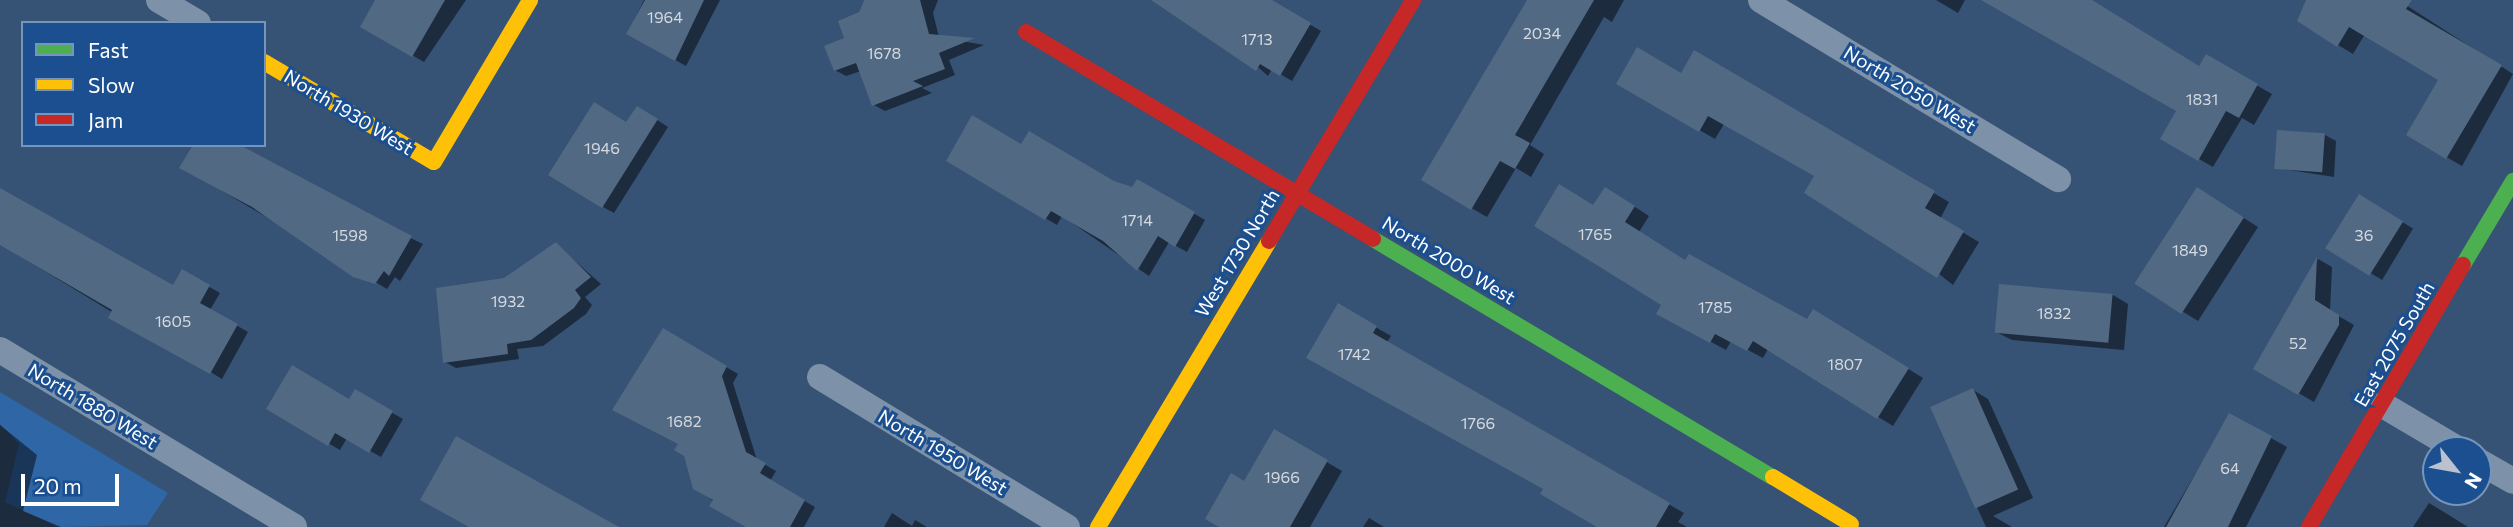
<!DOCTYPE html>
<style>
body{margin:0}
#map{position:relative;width:2513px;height:527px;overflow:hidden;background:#365274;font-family:Commissioner,sans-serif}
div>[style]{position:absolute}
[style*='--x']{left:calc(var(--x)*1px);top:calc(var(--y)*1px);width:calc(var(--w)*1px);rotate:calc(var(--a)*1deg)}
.green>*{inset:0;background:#2f66a5}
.shadow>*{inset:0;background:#0007;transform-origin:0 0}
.building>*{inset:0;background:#526984;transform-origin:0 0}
.street>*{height:26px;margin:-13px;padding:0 13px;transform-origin:13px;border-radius:13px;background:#7d92a8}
.fast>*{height:16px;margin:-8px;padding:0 8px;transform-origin:8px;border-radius:8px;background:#4caf50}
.slow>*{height:16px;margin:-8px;padding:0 8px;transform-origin:8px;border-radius:8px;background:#ffc107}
.jam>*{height:16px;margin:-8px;padding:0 8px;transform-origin:8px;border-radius:8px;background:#c62828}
span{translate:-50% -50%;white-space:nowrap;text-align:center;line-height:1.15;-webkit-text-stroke:6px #1b4f8f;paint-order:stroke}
.number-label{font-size:16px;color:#d4dae0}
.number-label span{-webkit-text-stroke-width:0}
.street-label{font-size:19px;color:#fff}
.legend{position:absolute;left:21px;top:21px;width:245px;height:126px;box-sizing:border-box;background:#1b4f8f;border:2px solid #7695bc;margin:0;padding:9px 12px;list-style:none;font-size:21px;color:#fff}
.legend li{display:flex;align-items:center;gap:14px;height:35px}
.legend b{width:35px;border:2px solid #7695bc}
.north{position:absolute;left:2422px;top:436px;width:70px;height:70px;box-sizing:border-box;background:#1b4f8f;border:2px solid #7695bc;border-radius:50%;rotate:121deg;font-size:19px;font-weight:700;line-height:28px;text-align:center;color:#fff}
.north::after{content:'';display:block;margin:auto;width:24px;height:32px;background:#b9c2ce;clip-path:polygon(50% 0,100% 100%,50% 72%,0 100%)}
.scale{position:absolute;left:21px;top:474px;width:98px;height:32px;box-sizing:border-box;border:4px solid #fff;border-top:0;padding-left:9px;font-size:21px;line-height:24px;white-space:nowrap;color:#fff;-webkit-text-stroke:5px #1b4f8f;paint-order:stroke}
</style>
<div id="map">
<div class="green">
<div style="clip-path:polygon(0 392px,168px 493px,147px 525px,58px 527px,5px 502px,19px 444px,0 424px)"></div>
</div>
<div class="shadow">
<div style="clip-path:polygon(377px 0,466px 0,424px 62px,362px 26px)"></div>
<div style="clip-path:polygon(644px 0,720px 0,686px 66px,628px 33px)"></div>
<div style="clip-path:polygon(864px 0,938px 0,933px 13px,939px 37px,984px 45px,949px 60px,955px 75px,922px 88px,932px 93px,885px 111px,874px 105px,861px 71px,846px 76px,835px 70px)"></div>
<div style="clip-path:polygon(1183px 0,1268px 0,1321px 31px,1292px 81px,1272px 69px,1268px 76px)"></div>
<div style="clip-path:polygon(1528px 0,1624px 0,1612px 22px,1604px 17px,1530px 145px,1544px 154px,1531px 177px,1516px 168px,1487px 217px,1423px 180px)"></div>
<div style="clip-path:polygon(1936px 0,1965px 0,1958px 13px)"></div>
<div style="clip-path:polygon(1986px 0,2089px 0,2200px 68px,2206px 57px,2272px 94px,2254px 125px,2242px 118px,2213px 167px,2162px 138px,2178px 110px)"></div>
<div style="clip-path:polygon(2306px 0,2398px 0,2513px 74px,2462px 166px,2408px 135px,2441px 79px,2365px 34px,2353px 54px,2338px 45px,2299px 21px,2310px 3px)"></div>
<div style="clip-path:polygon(1694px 53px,1949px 202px,1940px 219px,1979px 242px,1953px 285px,1816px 176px,1724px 124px,1715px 139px,1618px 83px,1682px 75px)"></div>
<div style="clip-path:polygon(648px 114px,668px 127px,614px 213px,603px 207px,627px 124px)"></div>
<div style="clip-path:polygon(2325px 135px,2336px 141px,2334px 177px,2276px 168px)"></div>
<div style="clip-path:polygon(1021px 146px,1133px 189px,1138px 181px,1205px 220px,1187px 252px,1169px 242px,1149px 276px,1062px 216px,1057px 225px,948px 160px)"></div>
<div style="clip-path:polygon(182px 167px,315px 192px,423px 244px,400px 281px,395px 277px,387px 289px)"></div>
<div style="clip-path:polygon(0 190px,174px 288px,183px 272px,220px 293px,210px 310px,248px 332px,222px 379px,0 244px)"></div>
<div style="left:2359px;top:196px;width:63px;height:60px;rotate:31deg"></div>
<div style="clip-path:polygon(1621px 198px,1649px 216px,1639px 232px,1686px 262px,1807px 321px,1829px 320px,1923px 378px,1893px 426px,1768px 349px,1763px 358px,1731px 341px,1726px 350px,1674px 322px,1594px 207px)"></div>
<div style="clip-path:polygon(2212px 198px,2258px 227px,2198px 321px,2138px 284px)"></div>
<div style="clip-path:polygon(556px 244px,601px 284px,585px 297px,592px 305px,586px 314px,543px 346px,517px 349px,519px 359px,456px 368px,445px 362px,505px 280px)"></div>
<div style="clip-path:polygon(2318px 259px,2332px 267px,2330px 311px,2354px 325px,2314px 402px,2255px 368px)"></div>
<div style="clip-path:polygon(2113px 295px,2128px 304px,2124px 350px,2012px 340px,1996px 332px)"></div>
<div style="clip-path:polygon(1339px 306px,1391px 336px,1387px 342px,1684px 513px,1678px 522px,1687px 527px,1601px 527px,1545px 489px)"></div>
<div style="clip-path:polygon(664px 330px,738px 374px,733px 383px,757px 460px,776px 471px,770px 481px,815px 507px,804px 527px,750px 527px,695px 488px,680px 444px)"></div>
<div style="clip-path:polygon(1973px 390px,1988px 399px,2033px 498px,1993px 516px,2012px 527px,1986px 527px,1932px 408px)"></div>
<div style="clip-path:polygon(356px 392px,403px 419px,381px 457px,347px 438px,340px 450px,269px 409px,350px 401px)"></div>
<div style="clip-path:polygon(2230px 415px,2287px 447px,2246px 527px,2164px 527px)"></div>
<div style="clip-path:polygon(0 425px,37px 455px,23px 511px,61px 527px,0 527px)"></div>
<div style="clip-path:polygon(1275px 432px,1342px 471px,1310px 527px,1223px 527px)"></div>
<div style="clip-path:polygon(2429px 503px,2444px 512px,2468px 527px,2413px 527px)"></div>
<div style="clip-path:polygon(892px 513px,912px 526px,915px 520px,927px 527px,884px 527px)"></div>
<div style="clip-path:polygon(1369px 518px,1384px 527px,1363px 527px)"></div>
</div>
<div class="building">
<div style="clip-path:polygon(375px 0,445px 0,412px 57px,360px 27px)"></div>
<div style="clip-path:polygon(645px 0,704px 0,675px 61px,626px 34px)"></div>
<div style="clip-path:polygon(864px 0,920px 0,929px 34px,975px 38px,939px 53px,945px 69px,913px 81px,923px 86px,872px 106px,856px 63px,834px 71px,824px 46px,844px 38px,838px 21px,859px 12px)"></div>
<div style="clip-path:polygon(1151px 0,1272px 0,1311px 23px,1280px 76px,1260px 64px,1256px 71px)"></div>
<div style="clip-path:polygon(1527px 0,1594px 0,1515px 135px,1530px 143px,1515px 169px,1500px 161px,1471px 210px,1421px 180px)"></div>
<div style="clip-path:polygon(1981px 0,2092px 0,2199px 66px,2206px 54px,2258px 84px,2239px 118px,2226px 111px,2198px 161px,2160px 139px,2176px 111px)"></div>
<div style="clip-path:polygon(2306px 0,2412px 0,2406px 9px,2502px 65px,2446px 159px,2406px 135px,2438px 80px,2349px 27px,2337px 47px,2297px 21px)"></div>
<div style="clip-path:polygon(1637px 47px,1681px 73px,1694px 50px,1935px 191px,1925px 208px,1964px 231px,1937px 278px,1804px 193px,1814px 176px,1708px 116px,1699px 132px,1616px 84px)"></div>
<div style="clip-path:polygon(594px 102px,626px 122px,637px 106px,658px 119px,602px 208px,548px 175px)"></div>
<div style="clip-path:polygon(972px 115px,1021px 144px,1029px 131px,1114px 181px,1132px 187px,1137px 179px,1195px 212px,1175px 247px,1158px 236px,1137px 271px,1103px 241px,1051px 211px,1045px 220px,946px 161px)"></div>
<div style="left:2277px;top:130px;width:48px;height:39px;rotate:4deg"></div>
<div style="clip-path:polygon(193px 145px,240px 145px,412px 236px,389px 276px,384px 271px,375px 284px,353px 277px,252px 207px,179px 168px)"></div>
<div style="clip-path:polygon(1559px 184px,1593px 205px,1605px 187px,1635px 206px,1625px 222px,1685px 260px,1689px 254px,1807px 319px,1813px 309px,1909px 368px,1877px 419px,1753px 341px,1747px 351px,1715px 334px,1710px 343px,1656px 314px,1661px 305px,1534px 226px)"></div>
<div style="left:2197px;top:187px;width:56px;height:115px;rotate:33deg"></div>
<div style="clip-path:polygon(0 188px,173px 285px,182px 269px,210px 285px,200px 303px,238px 324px,210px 374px,108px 318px,112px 310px,0 245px)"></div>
<div style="left:2359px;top:194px;width:52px;height:64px;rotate:32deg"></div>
<div style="clip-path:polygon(556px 242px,591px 277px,575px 290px,581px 298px,574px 308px,531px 340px,507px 344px,508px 354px,443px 363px,436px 288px,504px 278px)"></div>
<div style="clip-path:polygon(2317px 257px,2315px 300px,2339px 315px,2339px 325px,2298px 395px,2253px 369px)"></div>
<div style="left:1999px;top:284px;width:114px;height:49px;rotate:5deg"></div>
<div style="clip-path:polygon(1338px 303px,1377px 326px,1373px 333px,1670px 503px,1656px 527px,1597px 527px,1540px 494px,1543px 489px,1306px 358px)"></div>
<div style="clip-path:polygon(663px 328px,727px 366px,722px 376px,746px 452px,766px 463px,760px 473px,805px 500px,790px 527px,746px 527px,709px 506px,713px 500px,693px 489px,684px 456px,674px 450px,678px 444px,612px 410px)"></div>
<div style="clip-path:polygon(292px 365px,349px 399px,355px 389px,393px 411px,369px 453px,335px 433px,328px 446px,266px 409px)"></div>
<div style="left:1973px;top:388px;width:111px;height:47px;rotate:66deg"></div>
<div style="clip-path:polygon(2229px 413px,2272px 436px,2228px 527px,2166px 527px)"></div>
<div style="clip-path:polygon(1274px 429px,1328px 460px,1290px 527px,1219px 527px,1205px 519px,1231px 473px,1244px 481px)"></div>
<div style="clip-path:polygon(456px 436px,619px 527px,469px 527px,420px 500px)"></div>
</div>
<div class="street">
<div style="--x:159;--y:0;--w:45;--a:30.5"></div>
<div style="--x:1761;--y:0;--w:347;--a:31.1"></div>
<div style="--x:0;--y:350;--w:343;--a:31"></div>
<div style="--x:820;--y:377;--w:289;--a:31.3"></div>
<div style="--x:2383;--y:405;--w:88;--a:30.6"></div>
<div style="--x:2478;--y:461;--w:40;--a:29.7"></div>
</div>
<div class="fast">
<div style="--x:1373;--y:239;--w:465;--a:30.8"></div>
<div style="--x:2463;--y:265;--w:98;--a:-59.2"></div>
</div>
<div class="slow">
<div style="--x:264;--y:62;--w:197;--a:30.5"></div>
<div style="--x:434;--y:162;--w:188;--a:-59.3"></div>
<div style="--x:1773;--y:477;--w:91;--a:31.1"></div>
<div style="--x:1098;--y:527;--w:333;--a:-59.1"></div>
</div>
<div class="jam">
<div style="--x:1026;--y:32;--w:404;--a:30.8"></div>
<div style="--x:1269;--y:241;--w:281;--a:-59.1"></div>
<div style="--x:2309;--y:527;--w:304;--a:-59.6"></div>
</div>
<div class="number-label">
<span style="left:665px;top:17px">1964</span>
<span style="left:1542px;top:33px">2034</span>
<span style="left:1257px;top:39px">1713</span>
<span style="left:884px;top:53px">1678</span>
<span style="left:2202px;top:99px">1831</span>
<span style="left:602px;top:148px">1946</span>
<span style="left:1137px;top:220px">1714</span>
<span style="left:1595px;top:234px">1765</span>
<span style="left:350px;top:235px">1598</span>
<span style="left:2364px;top:235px">36</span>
<span style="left:2190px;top:250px">1849</span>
<span style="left:508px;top:301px">1932</span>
<span style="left:1715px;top:307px">1785</span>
<span style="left:2054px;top:313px">1832</span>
<span style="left:173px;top:321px">1605</span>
<span style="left:2298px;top:343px">52</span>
<span style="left:1354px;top:354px">1742</span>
<span style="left:1845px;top:364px">1807</span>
<span style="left:684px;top:421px">1682</span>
<span style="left:1478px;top:423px">1766</span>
<span style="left:2230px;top:468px">64</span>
<span style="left:1282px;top:477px">1966</span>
</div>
<div class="street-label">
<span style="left:1910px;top:89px;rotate:31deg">North 2050 West</span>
<span style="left:349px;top:112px;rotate:31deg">North 1930 West</span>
<span style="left:1237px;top:253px;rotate:-59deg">West 1730 North</span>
<span style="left:1449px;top:260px;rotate:31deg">North 2000 West</span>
<span style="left:2394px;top:344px;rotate:-60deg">East 2075 South</span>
<span style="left:93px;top:406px;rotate:31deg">North 1880 West</span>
<span style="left:943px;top:452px;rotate:31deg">North 1950 West</span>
</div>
<ul class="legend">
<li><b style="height:9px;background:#4caf50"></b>Fast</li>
<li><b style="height:9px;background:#ffc107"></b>Slow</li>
<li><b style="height:9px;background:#c62828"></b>Jam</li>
</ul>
<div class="north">N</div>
<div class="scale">20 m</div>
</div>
